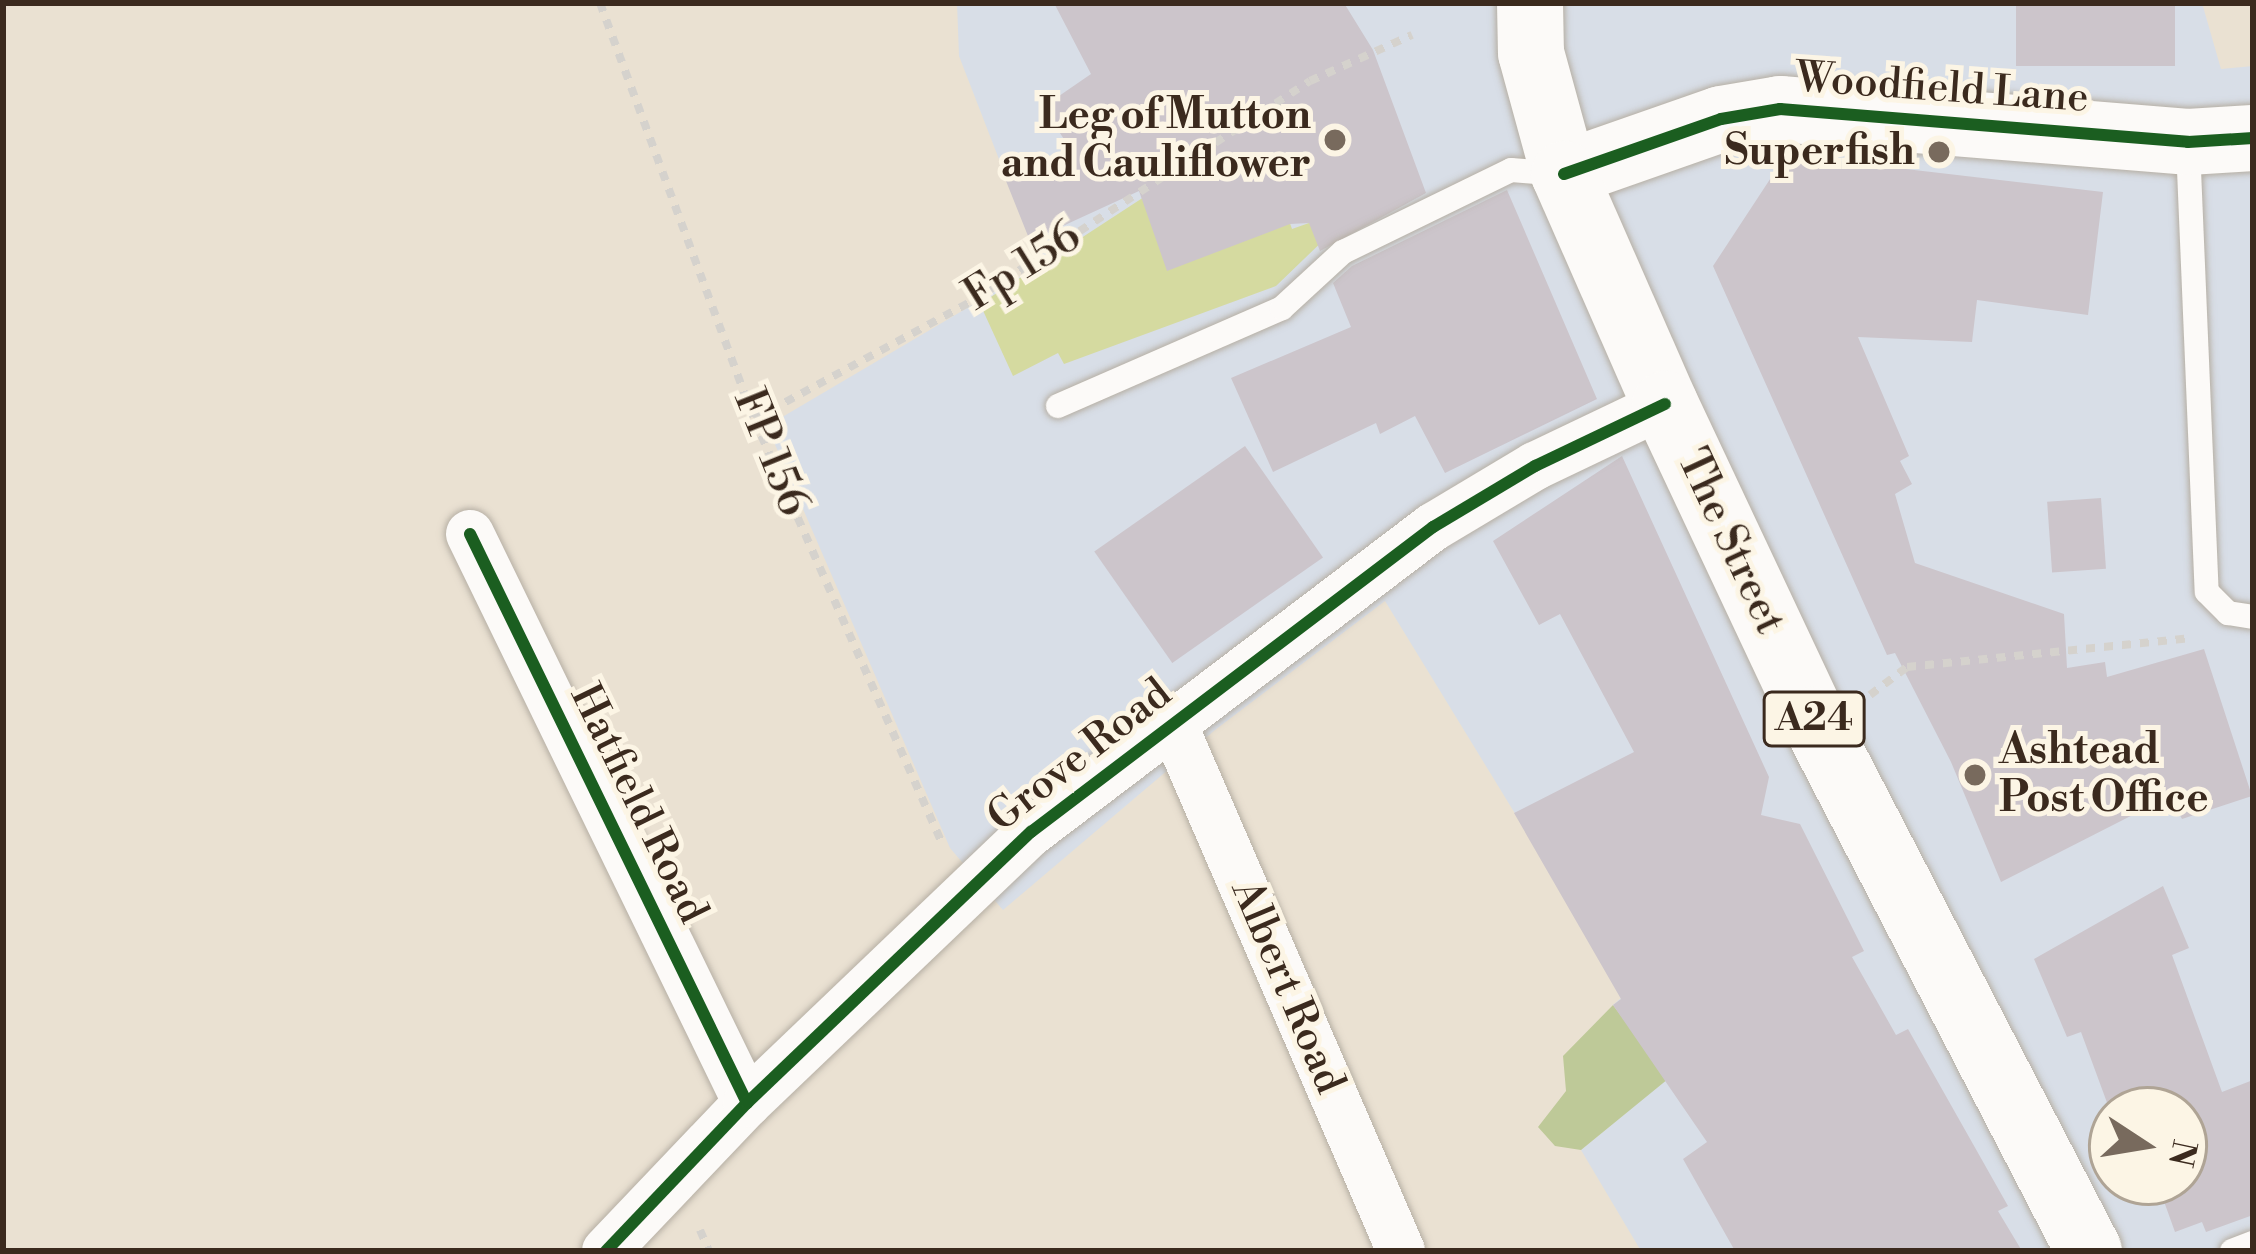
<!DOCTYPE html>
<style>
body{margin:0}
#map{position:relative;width:2256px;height:1254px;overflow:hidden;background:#eae1d2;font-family:"Libre Bodoni",serif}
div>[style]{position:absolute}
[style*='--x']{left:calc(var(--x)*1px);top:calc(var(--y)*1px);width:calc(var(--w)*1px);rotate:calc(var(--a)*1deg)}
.built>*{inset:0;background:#d8dee7}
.green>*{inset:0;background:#d5daa0}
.forest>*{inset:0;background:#bec998}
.building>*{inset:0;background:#ccc5cb;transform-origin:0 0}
.path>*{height:8px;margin-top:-4px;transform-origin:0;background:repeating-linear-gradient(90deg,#d5d2cd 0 9px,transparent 0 18px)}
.roads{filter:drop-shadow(0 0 3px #b6afa4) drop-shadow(0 0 3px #b6afa4)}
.lane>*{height:24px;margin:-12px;padding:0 12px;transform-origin:12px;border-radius:12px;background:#fcfaf8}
.street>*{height:48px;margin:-24px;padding:0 24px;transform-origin:24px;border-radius:24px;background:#fcfaf8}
.secondary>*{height:66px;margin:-33px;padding:0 33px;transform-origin:33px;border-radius:33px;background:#fcfaf8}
.highway>*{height:66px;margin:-33px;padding:0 33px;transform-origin:33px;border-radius:33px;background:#fcfaf8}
.cycleway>*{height:12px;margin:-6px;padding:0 6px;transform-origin:6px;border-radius:6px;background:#1b5e20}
.dots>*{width:33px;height:33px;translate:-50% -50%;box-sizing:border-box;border:6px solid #fcf5e5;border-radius:50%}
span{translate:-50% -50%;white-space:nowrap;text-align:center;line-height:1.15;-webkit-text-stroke:10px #fcf5e5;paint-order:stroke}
.shield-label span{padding:3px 9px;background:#fcf5e5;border:3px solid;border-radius:9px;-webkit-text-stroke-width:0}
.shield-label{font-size:39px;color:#3b2a1e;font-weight:700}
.street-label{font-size:42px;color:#3b2a1e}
.poi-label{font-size:42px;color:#3b2a1e;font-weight:700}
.right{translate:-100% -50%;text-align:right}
.left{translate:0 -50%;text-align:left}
.frame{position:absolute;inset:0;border:6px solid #3b2a1e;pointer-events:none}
.north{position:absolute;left:2088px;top:1086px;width:120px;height:120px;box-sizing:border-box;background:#fcf5e5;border:3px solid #afa495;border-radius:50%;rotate:102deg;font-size:33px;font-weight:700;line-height:48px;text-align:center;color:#3b2a1e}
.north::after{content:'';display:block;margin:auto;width:42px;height:54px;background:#786a5d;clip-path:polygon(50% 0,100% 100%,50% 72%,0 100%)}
</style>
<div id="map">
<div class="built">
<div style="clip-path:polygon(evenodd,957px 3px,2202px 3px,2221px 69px,2253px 66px,2253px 1251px,1641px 1251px,1581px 1150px,1667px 1079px,1613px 1005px,1621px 998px,1541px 856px,1385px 601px,1215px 730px,1003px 910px,950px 848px,767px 426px,1040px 265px,959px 56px,957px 3px,2112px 1110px,2184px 1110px,2184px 1182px,2112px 1182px,2112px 1110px)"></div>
</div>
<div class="green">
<div style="clip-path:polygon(1190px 167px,1286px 212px,1292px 229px,1360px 205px,1276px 286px,1064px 364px,1058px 353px,1013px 376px,980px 304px)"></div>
</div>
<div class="forest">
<div style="clip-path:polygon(1613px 1005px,1668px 1079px,1581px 1150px,1555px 1146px,1538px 1127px,1566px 1091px,1563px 1056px)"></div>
</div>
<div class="building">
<div style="clip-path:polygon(1054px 3px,1344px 3px,1373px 50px,1426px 193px,1320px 251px,1309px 223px,1290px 224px,1167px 271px,1139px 191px,1030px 241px,1004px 176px,1071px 150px,1043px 107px,1091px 74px)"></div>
<div style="left:2016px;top:3px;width:159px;height:63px"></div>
<div style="clip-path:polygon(1786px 155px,2103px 192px,2088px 315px,1977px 300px,1972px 342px,1858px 337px,1909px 456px,1900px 461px,1912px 484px,1895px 494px,1915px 563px,2064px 614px,2067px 668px,2105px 662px,2107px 677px,2204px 649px,2252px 796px,2182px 819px,2170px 796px,2001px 882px,1951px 762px,1895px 653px,1887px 655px,1713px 266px)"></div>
<div style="clip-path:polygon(1507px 190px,1597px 399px,1445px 473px,1415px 416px,1380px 434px,1376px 423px,1273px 472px,1231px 378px,1351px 327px,1333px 283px,1352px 266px)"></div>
<div style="left:1245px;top:446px;width:136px;height:184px;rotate:55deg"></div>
<div style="clip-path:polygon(1622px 456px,1769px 777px,1761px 815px,1800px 824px,1864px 951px,1852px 957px,1896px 1035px,1908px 1029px,2008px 1206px,1998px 1211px,2022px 1251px,1735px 1251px,1683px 1159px,1707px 1142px,1613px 1005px,1621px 999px,1514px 813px,1634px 752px,1560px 614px,1539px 625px,1493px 541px)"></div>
<div style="left:2101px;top:498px;width:71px;height:54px;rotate:86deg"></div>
<div style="clip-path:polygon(2163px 886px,2189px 948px,2172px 955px,2222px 1092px,2253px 1080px,2253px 1215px,2206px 1232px,2202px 1222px,2175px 1232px,2157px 1182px,2184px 1182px,2184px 1110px,2131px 1110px,2128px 1100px,2109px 1108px,2081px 1032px,2067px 1037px,2034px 959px)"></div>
</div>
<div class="path">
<div style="--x:600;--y:3;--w:444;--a:69.7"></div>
<div style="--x:754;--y:419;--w:464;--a:66.1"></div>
<div style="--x:754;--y:419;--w:250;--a:-28.4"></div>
<div style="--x:974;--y:300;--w:401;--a:-33.1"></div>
<div style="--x:1310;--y:81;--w:112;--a:-24.3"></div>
<div style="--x:1870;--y:695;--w:46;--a:-37.1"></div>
<div style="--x:1907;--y:667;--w:286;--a:-5.8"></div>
<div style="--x:700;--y:1230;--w:23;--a:67"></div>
</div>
<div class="roads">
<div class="lane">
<div style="--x:2188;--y:146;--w:446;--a:87.6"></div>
<div style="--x:2207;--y:592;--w:30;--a:45"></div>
<div style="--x:2228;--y:613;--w:25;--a:9"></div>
<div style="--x:1058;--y:406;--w:244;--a:-23.6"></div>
<div style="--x:1282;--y:308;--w:83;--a:-42.6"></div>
<div style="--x:1343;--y:252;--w:187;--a:-26"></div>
<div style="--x:1511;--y:170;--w:51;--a:4.5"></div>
<div style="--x:2232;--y:1251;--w:22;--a:-21"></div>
</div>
<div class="street">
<div style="--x:470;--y:534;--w:633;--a:64.04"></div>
<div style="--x:1173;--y:724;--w:574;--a:66.6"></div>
<div style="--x:606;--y:1251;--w:204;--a:-46.4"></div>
<div style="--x:747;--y:1103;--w:393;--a:-43.7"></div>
<div style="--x:1031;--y:832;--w:505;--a:-37.19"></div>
<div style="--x:1433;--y:527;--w:119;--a:-30.9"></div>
<div style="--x:1535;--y:466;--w:144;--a:-25.5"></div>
</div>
<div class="secondary">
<div style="--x:1564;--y:174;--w:166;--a:-19.3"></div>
<div style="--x:1721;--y:119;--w:60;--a:-9.6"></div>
<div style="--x:1780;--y:109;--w:409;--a:4.6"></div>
<div style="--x:2188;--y:142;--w:65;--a:-3.5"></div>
</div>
<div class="highway">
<div style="--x:1530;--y:3;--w:50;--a:88.9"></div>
<div style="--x:1531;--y:53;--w:125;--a:74.7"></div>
<div style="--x:1564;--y:174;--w:251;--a:66.3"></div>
<div style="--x:1665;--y:404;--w:349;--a:64.8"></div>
<div style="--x:1814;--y:720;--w:598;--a:62.62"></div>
</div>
</div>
<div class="cycleway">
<div style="--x:1564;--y:174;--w:166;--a:-19.3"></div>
<div style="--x:1721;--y:119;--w:60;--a:-9.6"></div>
<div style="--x:1780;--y:109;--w:409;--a:4.6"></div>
<div style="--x:2188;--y:142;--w:65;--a:-3.5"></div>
<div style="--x:470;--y:534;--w:633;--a:64.04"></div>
<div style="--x:606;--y:1251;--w:204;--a:-46.4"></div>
<div style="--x:747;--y:1103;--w:393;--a:-43.7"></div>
<div style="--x:1031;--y:832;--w:505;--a:-37.19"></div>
<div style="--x:1433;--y:527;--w:119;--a:-30.9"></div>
<div style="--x:1535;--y:466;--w:144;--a:-25.5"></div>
</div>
<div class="dots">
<div style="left:1335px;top:140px;background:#786a5d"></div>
<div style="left:1939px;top:152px;background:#786a5d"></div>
<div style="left:1975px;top:775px;background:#786a5d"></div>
</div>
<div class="shield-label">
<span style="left:1814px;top:719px">A24</span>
</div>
<div class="street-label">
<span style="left:1942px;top:89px;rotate:4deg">Woodfield Lane</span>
<span style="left:1023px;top:267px;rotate:-32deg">Fp 156</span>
<span style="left:770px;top:453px;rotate:68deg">FP 156</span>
<span style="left:1730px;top:542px;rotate:65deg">The Street</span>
<span style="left:1080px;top:756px;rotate:-38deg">Grove Road</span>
<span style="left:638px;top:804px;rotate:64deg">Hatfield Road</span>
<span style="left:1287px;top:987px;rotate:67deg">Albert Road</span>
</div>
<div class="poi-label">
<span class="right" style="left:1311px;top:140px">Leg of Mutton<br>and Cauliflower</span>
<span class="right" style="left:1915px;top:152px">Superfish</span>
<span class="left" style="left:1999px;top:775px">Ashtead<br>Post Office</span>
</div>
<div class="frame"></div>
<div class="north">N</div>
</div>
